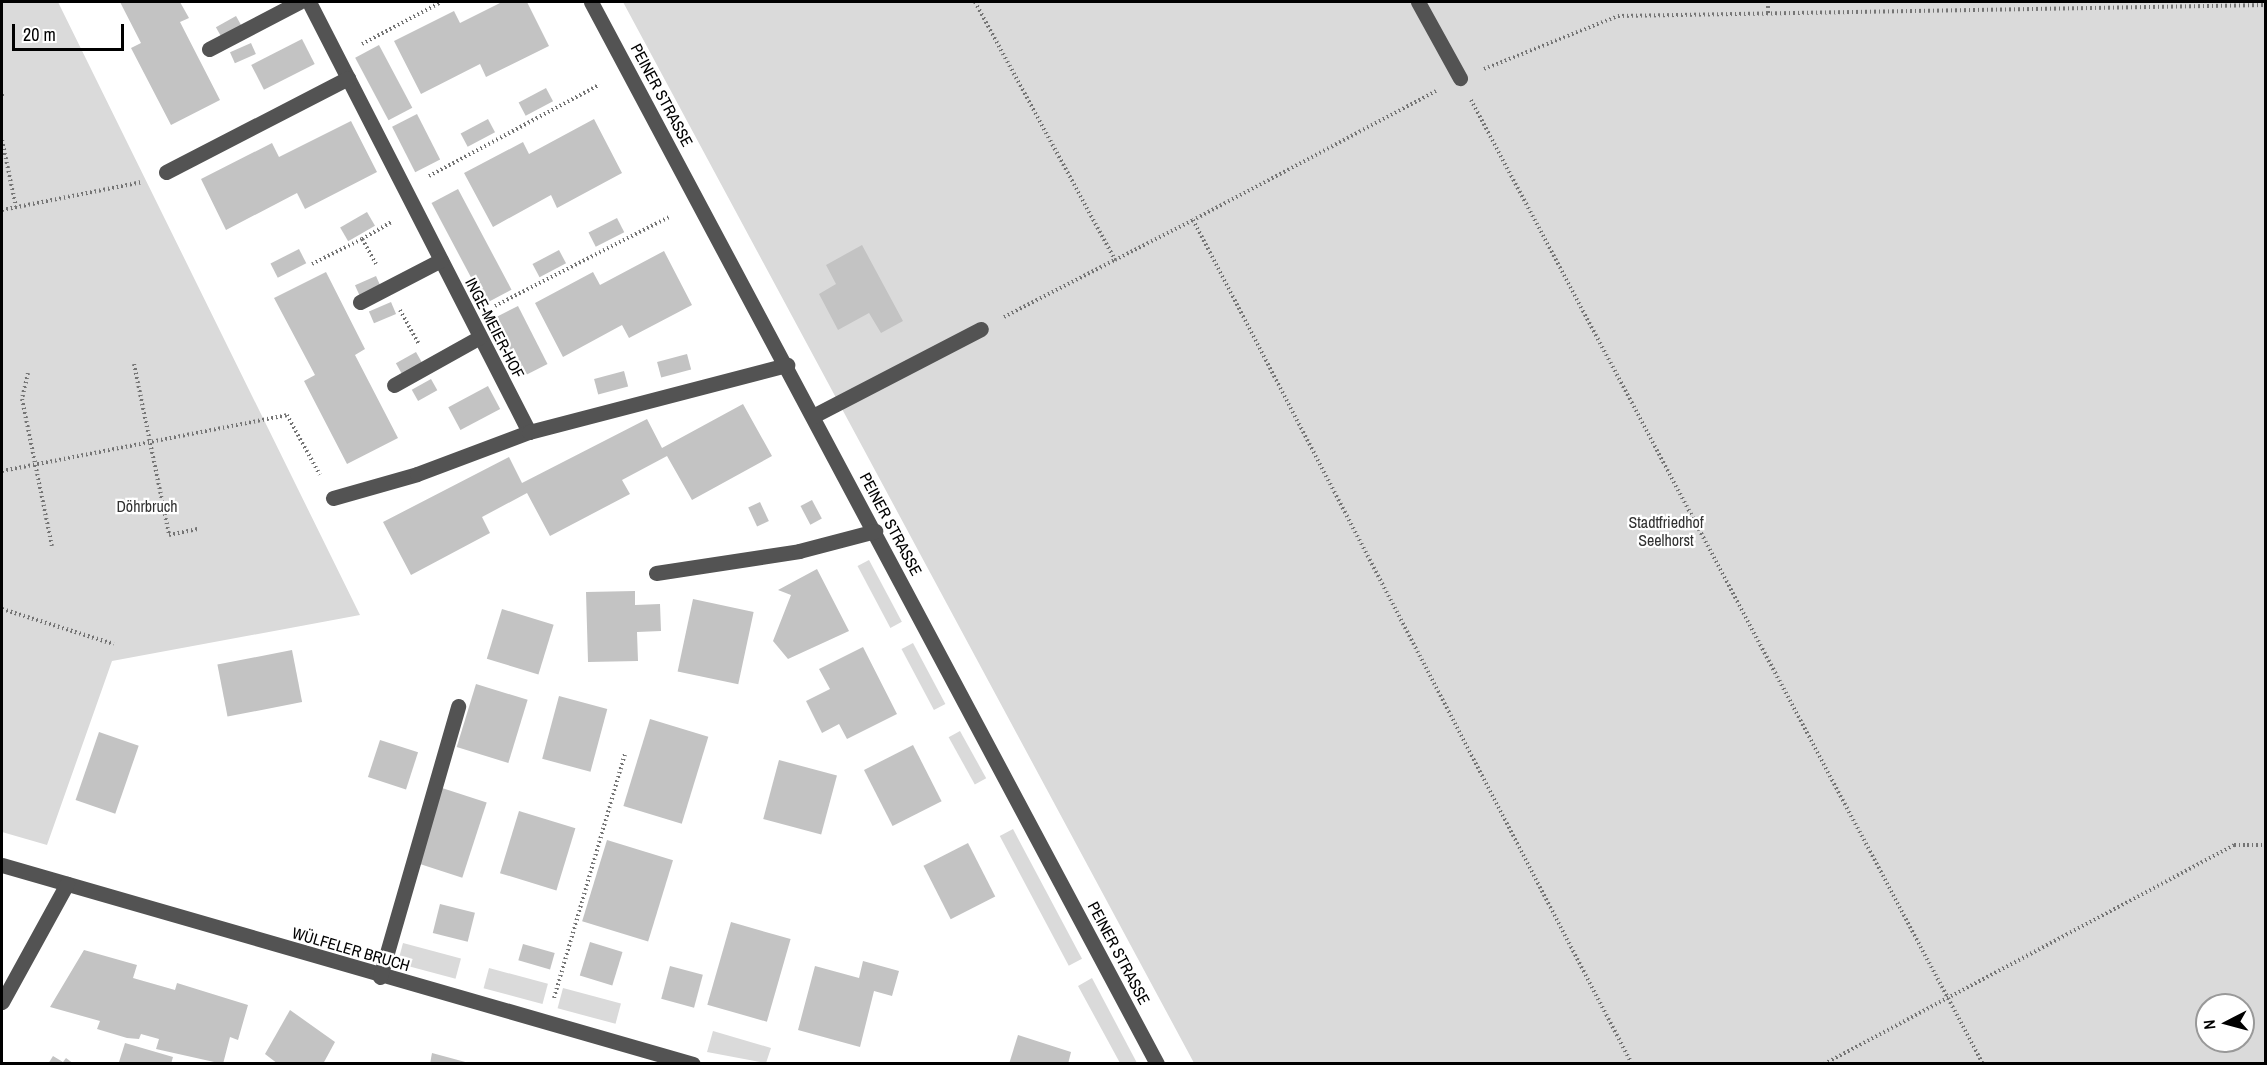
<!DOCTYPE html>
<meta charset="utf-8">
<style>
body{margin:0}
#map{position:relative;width:2267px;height:1065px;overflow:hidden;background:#fff;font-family:"Archivo Narrow",sans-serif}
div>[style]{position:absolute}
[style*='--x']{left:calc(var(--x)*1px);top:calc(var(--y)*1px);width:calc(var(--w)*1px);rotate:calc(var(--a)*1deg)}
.green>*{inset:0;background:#dadada;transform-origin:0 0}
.building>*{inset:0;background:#c3c3c3;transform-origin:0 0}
.path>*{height:4px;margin-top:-2px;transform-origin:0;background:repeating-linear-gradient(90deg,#757575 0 1.5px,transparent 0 4.5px)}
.minor>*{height:15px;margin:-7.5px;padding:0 7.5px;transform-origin:7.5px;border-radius:7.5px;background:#535353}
span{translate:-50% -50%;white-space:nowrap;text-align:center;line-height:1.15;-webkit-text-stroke:4.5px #fff;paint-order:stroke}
.street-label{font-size:16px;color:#000}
.park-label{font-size:16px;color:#313131}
.frame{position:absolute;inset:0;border:3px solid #000;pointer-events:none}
.north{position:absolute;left:2195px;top:993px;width:60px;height:60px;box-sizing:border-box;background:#fff;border:2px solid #999;border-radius:50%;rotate:264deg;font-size:16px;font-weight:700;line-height:24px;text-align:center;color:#000}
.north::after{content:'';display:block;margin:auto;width:21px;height:27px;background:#000;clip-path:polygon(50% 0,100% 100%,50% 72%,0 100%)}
.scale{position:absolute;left:12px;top:24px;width:112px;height:27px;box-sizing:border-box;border:3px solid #000;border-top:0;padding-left:8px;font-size:18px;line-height:21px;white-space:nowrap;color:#000;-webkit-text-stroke:4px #fff;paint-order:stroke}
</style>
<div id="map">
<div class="green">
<div style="clip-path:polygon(2px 2px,58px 2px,360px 615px,112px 661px,47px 845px,2px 832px)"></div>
<div style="clip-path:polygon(evenodd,623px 2px,2265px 2px,2265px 1063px,1194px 1063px,623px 2px,2207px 1005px,2243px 1005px,2243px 1041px,2207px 1041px,2207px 1005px)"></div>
<div style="left:869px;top:560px;width:70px;height:13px;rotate:62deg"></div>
<div style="left:913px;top:643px;width:69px;height:13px;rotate:62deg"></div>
<div style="left:960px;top:731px;width:54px;height:13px;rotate:61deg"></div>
<div style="left:1013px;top:829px;width:147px;height:15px;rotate:62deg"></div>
<div style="left:403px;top:943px;width:60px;height:21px;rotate:15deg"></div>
<div style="left:489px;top:968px;width:61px;height:21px;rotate:15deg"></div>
<div style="clip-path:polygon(1092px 978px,1137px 1063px,1120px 1063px,1078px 986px)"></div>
<div style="left:563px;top:988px;width:60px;height:21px;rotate:15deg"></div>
<div style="clip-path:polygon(713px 1031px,771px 1048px,766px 1063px,707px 1052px)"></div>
</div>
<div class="building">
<div style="clip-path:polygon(120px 2px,180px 2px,189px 18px,180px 22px,220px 100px,171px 125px,131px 48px,141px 43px)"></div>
<div style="clip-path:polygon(502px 2px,527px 2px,549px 46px,486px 77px,480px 64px,421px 94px,394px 41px,454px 11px,460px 23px)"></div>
<div style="left:236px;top:16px;width:13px;height:23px;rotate:61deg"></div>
<div style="left:302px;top:39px;width:28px;height:57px;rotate:63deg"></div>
<div style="left:251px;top:43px;width:12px;height:23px;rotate:66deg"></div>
<div style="left:379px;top:45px;width:71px;height:27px;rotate:62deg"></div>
<div style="left:546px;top:88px;width:15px;height:31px;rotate:62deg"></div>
<div style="left:417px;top:114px;width:51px;height:28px;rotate:63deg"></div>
<div style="left:488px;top:119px;width:15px;height:31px;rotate:62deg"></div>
<div style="clip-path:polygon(594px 119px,622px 173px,557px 208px,551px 195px,493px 227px,464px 173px,523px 142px,529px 154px)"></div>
<div style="clip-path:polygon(351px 121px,377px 172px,305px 209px,297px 193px,226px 230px,201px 179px,272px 143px,279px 157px)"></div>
<div style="left:458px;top:189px;width:114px;height:30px;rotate:62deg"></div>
<div style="left:367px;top:212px;width:16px;height:31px;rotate:60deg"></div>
<div style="left:617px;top:218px;width:16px;height:32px;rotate:63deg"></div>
<div style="clip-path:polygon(862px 245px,903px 321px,881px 333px,869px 313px,838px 330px,819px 294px,836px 284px,826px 265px)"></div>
<div style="left:299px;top:249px;width:16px;height:32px;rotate:63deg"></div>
<div style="left:559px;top:250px;width:15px;height:30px;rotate:62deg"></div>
<div style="clip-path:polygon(664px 251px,692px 305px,629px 338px,622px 325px,563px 357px,535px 303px,593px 272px,600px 285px)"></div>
<div style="clip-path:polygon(326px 272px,365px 349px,355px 355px,398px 438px,347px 464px,304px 381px,315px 375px,274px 298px)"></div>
<div style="left:376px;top:276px;width:12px;height:23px;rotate:66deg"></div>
<div style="left:391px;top:302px;width:13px;height:24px;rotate:67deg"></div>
<div style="left:518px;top:306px;width:65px;height:27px;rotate:63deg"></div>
<div style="left:416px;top:352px;width:13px;height:23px;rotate:61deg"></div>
<div style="left:687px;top:354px;width:16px;height:31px;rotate:75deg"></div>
<div style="left:624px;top:371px;width:16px;height:31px;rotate:75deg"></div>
<div style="left:431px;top:379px;width:13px;height:22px;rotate:61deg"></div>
<div style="left:488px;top:386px;width:26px;height:45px;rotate:62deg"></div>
<div style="clip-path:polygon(743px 404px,772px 456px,692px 500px,667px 456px,622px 480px,630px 494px,550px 536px,527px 493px,482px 517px,490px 533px,411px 575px,383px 522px,509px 457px,522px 483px,647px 419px,662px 448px)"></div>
<div style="left:812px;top:500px;width:21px;height:13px;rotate:62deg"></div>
<div style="left:760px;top:502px;width:21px;height:13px;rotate:65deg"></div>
<div style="clip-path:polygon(817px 569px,849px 631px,788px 659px,773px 641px,791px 595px,778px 590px)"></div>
<div style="clip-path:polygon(635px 591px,635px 605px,660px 604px,661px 631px,637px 632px,638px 661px,588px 662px,586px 592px)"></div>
<div style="left:693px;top:599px;width:62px;height:74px;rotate:12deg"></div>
<div style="left:502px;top:609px;width:54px;height:52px;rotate:17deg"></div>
<div style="clip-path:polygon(863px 647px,897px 714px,847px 739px,839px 724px,822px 733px,806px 701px,830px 689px,819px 669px)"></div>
<div style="left:292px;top:650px;width:53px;height:76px;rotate:79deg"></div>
<div style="left:476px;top:684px;width:54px;height:66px;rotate:17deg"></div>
<div style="left:559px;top:696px;width:50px;height:65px;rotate:15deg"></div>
<div style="left:650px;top:719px;width:61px;height:91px;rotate:17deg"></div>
<div style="left:99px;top:732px;width:42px;height:72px;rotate:19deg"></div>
<div style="left:380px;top:740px;width:40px;height:39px;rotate:18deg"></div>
<div style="left:913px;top:745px;width:63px;height:55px;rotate:63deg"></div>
<div style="left:779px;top:760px;width:60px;height:61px;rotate:15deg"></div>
<div style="left:442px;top:788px;width:47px;height:79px;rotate:18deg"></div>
<div style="left:519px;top:811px;width:59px;height:65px;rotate:17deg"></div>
<div style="left:607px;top:840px;width:69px;height:85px;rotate:17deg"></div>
<div style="left:968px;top:843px;width:60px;height:50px;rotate:63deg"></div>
<div style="left:440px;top:904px;width:36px;height:30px;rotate:14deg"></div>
<div style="left:731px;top:922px;width:62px;height:86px;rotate:16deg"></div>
<div style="left:590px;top:942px;width:34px;height:35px;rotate:17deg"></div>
<div style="left:523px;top:944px;width:33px;height:17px;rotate:16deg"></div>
<div style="clip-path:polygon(84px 950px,137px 965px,133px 978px,175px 990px,177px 983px,248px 1005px,238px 1040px,230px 1037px,223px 1064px,156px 1049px,159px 1039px,141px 1034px,139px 1039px,127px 1038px,97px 1029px,100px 1021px,50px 1007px)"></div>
<div style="clip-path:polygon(863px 961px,899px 971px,892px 996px,874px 991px,860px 1047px,798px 1030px,815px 966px,859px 978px)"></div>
<div style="left:670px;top:966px;width:34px;height:34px;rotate:15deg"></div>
<div style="clip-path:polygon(290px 1010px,335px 1042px,323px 1064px,278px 1064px,265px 1054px)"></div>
<div style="clip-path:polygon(1018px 1035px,1071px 1052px,1068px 1064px,1009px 1064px)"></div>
<div style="clip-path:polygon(125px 1043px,173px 1057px,171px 1064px,119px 1062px)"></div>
<div style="clip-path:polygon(432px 1053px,469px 1063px,469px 1064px,430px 1064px)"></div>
<div style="clip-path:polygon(53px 1056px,63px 1062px,66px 1058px,74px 1064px,48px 1064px)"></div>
</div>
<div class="path">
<div style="--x:975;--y:2;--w:294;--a:61.5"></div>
<div style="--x:1115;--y:260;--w:88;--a:-27.1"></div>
<div style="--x:1768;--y:2;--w:11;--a:90"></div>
<div style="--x:362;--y:44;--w:89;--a:-28"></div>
<div style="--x:1484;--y:69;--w:144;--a:-21.6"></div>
<div style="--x:1618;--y:16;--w:648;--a:-0.97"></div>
<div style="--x:1436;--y:91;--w:275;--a:152"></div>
<div style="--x:1193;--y:220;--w:951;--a:62.52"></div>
<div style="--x:2;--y:94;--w:3;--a:90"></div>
<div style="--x:1471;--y:100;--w:1092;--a:62.03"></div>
<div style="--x:2;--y:140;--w:68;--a:78.2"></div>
<div style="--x:429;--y:176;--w:193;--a:-28.2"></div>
<div style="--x:2;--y:210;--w:143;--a:-11.3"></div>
<div style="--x:312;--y:264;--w:56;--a:-26.6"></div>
<div style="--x:376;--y:264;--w:29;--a:-119"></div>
<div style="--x:362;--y:239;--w:34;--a:-30"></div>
<div style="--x:495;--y:306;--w:195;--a:-27.1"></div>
<div style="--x:400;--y:310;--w:38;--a:61"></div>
<div style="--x:1004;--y:317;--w:125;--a:-27.2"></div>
<div style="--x:134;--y:364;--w:175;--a:78.4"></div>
<div style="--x:169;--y:535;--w:29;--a:-12"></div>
<div style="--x:28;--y:373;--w:27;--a:103"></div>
<div style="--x:22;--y:399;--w:150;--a:78.5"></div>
<div style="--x:2;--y:471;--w:290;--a:-11.1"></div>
<div style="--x:287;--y:415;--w:68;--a:61.2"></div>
<div style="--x:2;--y:609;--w:117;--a:17.4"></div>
<div style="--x:554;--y:998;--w:255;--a:-73.8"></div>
<div style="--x:1824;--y:1064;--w:465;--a:-28.1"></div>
<div style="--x:2234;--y:845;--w:32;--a:0"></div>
</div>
<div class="minor">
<div style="--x:309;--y:2;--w:483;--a:62.9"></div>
<div style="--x:591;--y:2;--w:1203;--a:61.94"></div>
<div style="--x:1418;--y:2;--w:87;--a:61.1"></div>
<div style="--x:209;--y:49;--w:102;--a:-27.6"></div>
<div style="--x:166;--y:172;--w:205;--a:-27.3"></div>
<div style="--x:360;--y:302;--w:91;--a:-27.4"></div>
<div style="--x:394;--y:385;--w:98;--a:-29.2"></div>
<div style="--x:813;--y:416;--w:189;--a:-27.4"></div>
<div style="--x:333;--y:498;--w:87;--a:-15.9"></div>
<div style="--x:417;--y:474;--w:120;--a:-20.6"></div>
<div style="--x:529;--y:432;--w:267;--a:-14.6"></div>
<div style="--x:656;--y:573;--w:145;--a:-8.7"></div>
<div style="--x:799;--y:551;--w:79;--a:-14.7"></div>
<div style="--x:2;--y:865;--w:719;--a:16.07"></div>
<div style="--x:380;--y:977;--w:282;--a:-73.9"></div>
<div style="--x:2;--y:1002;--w:135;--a:-61.2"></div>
</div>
<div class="street-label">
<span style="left:662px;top:95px;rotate:62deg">PEINER STRASSE</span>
<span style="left:495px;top:328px;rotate:63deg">INGE-MEIER-HOF</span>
<span style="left:891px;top:524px;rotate:62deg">PEINER STRASSE</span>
<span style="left:351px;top:949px;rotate:16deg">WÜLFELER BRUCH</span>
<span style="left:1119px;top:953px;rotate:62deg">PEINER STRASSE</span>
</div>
<div class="park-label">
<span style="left:147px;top:506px">Döhrbruch</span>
<span style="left:1666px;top:531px">Stadtfriedhof<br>Seelhorst</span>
</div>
<div class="frame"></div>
<div class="north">N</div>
<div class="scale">20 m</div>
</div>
